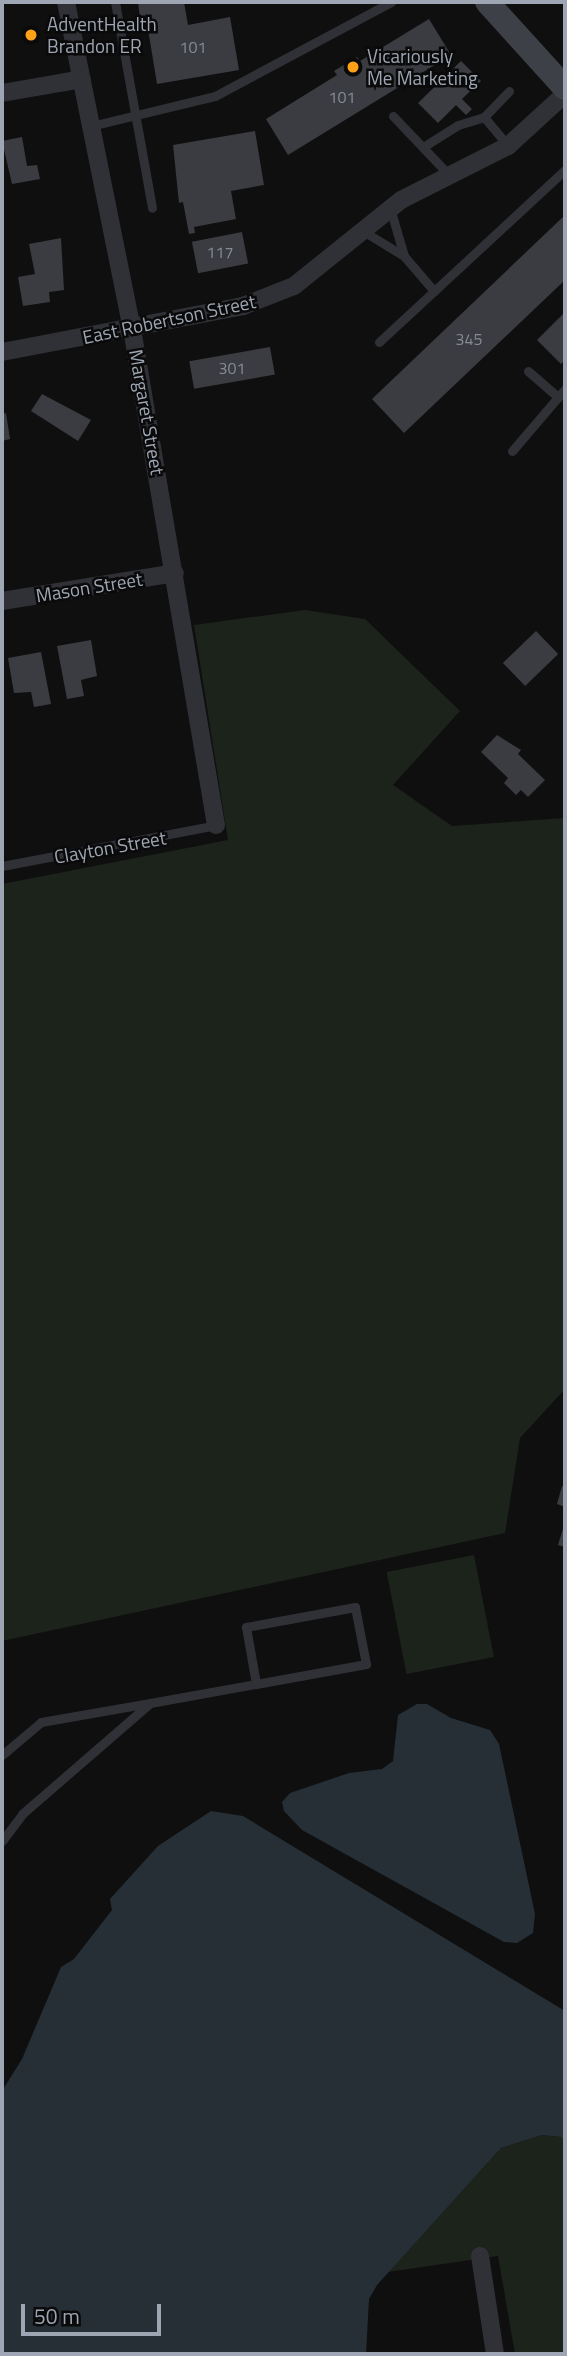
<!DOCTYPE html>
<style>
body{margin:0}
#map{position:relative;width:567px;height:2356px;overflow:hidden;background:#0f0f10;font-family:"Titillium Web",sans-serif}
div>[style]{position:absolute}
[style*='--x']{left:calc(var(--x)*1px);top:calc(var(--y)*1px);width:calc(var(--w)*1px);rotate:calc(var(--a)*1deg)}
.green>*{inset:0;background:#1b231b;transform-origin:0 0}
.water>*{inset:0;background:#252f35}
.building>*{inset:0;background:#3b3c41;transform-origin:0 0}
.service>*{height:9px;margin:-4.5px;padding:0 4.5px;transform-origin:4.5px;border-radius:4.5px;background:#303136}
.minor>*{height:18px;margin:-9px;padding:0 9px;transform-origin:9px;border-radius:9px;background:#303136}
.secondary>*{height:24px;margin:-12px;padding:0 12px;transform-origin:12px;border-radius:12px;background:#3d4046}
.dots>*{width:19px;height:19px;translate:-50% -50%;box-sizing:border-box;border:4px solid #0a0a0b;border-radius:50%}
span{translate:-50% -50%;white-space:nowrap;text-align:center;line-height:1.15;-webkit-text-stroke:5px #0a0a0b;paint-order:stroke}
.number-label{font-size:16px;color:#858c96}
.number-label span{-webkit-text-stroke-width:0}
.poi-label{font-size:19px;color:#9ea6b3}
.left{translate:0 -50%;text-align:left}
.street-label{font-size:19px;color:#9ea6b3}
.frame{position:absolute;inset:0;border:4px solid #9ea6b3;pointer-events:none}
.scale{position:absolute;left:21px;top:2304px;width:140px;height:32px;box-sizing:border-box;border:4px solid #9ea6b3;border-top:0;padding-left:9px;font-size:21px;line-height:24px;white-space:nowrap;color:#9ea6b3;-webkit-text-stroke:5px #0a0a0b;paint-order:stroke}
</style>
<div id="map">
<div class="green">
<div style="clip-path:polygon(305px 610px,365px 619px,460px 711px,393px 785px,452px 826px,565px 818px,565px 1389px,520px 1438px,505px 1533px,2px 1641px,2px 884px,228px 840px,194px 625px)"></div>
<div style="left:474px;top:1555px;width:104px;height:89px;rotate:79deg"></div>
<div style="clip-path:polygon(542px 2135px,562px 2137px,565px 2142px,565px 2354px,515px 2354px,498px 2256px,388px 2272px,501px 2148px)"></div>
</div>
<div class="water">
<div style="clip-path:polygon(417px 1704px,427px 1704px,451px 1718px,490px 1730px,499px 1744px,535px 1914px,533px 1933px,517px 1943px,504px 1942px,302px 1830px,284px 1811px,282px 1802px,290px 1793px,349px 1773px,382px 1769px,393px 1761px,398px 1715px)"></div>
<div style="clip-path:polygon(211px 1811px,243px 1816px,565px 2011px,565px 2142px,561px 2137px,542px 2135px,501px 2148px,377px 2285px,369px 2299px,366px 2354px,2px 2354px,2px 2091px,22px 2059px,61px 1967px,74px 1959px,112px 1910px,110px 1899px,158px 1846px)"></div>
</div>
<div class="building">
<div style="clip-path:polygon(138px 2px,184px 2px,188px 25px,230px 17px,239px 70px,157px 84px,146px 17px,140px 18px)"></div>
<div style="clip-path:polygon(429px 19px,451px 55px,288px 155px,266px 119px,337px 75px,334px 71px,357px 57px,360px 61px)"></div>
<div style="clip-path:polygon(461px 61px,481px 81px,462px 99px,472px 109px,466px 115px,456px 105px,438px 123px,418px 103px)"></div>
<div style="clip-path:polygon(255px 131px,264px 185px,231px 191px,236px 219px,194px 227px,195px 233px,189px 234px,183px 202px,179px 203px,173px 145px)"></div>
<div style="clip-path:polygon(22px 137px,27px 166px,37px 165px,40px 179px,12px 184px,2px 141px)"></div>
<div style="clip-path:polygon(565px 215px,565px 280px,404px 433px,372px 399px)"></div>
<div style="left:242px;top:232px;width:32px;height:51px;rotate:79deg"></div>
<div style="clip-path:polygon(61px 238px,64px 290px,49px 292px,50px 302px,23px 306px,18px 277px,35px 274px,29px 244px)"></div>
<div style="clip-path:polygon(565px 312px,565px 360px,561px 364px,537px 340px)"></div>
<div style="left:270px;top:347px;width:28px;height:82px;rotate:80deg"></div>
<div style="clip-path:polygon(42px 394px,91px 420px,78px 441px,31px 411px)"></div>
<div style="clip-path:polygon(6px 413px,10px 439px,2px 441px,2px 414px)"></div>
<div style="left:536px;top:631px;width:32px;height:46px;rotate:46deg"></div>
<div style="clip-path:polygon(91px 640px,97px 676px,81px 680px,84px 696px,67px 699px,57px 646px)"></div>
<div style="clip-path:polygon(41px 652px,51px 704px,34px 707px,31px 692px,14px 693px,8px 658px)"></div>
<div style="clip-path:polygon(497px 735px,521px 750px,518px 754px,545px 780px,528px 797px,521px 790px,516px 795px,504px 783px,508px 778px,481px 752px)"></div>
<div style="clip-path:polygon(562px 1486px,565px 1487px,565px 1507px,557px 1504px)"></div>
<div style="clip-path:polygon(565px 1522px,565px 1547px,558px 1545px)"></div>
</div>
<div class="service">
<div style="--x:115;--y:2;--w:209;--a:79.8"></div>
<div style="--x:393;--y:116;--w:83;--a:46.5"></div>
<div style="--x:484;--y:117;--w:36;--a:-46"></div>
<div style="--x:91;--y:126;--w:128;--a:-13.6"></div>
<div style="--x:215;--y:96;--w:200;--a:-28.1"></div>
<div style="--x:423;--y:147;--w:41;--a:-32.2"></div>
<div style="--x:458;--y:125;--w:27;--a:-17"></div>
<div style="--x:484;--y:117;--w:38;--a:50"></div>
<div style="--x:390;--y:208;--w:50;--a:73.7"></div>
<div style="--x:363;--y:231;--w:48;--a:31.4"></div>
<div style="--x:404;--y:256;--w:46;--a:49.4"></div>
<div style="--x:379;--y:342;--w:253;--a:-42.8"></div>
<div style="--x:528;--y:371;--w:40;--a:41"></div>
<div style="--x:512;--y:451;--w:82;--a:-49.5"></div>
<div style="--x:2;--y:866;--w:218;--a:-10.8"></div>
<div style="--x:2;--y:1755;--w:51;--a:-40.2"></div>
<div style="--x:41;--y:1722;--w:111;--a:-9.9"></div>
<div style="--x:150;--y:1703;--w:108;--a:-10.2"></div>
<div style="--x:256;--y:1684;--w:112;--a:-10.3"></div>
<div style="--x:366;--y:1664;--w:58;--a:-100.9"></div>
<div style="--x:355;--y:1607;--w:111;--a:169.6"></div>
<div style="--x:246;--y:1627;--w:58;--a:80"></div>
<div style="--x:2;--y:1841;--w:34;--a:-53"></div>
<div style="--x:22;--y:1814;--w:168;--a:-40.9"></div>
</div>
<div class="minor">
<div style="--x:66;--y:2;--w:334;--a:78.6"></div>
<div style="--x:132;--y:329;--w:503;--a:80.39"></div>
<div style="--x:2;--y:93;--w:81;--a:-9.9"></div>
<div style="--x:2;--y:352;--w:245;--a:-10.8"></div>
<div style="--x:243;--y:306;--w:55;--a:-21.4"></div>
<div style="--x:294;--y:286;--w:137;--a:-38.8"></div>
<div style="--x:401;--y:200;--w:120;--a:-26.8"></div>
<div style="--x:508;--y:146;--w:77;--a:-42.4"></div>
<div style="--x:2;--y:601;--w:175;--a:-9.2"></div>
<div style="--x:480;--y:2256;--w:99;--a:81.3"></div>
</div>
<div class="secondary">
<div style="--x:487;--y:2;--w:116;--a:47.8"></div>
</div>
<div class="dots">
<div style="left:31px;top:35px;background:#ffa118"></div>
<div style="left:353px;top:67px;background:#ffa118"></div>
</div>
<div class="number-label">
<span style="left:193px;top:47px">101</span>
<span style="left:342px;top:97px">101</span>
<span style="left:220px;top:252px">117</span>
<span style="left:469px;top:339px">345</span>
<span style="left:232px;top:368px">301</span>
</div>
<div class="poi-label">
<span class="left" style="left:47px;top:35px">AdventHealth<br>Brandon ER</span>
<span class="left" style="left:367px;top:67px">Vicariously<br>Me Marketing</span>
</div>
<div class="street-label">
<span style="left:169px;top:319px;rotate:-12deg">East Robertson Street</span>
<span style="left:147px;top:412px;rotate:80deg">Margaret Street</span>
<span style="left:89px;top:587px;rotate:-9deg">Mason Street</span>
<span style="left:110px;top:847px;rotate:-10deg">Clayton Street</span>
</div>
<div class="frame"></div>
<div class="scale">50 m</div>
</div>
